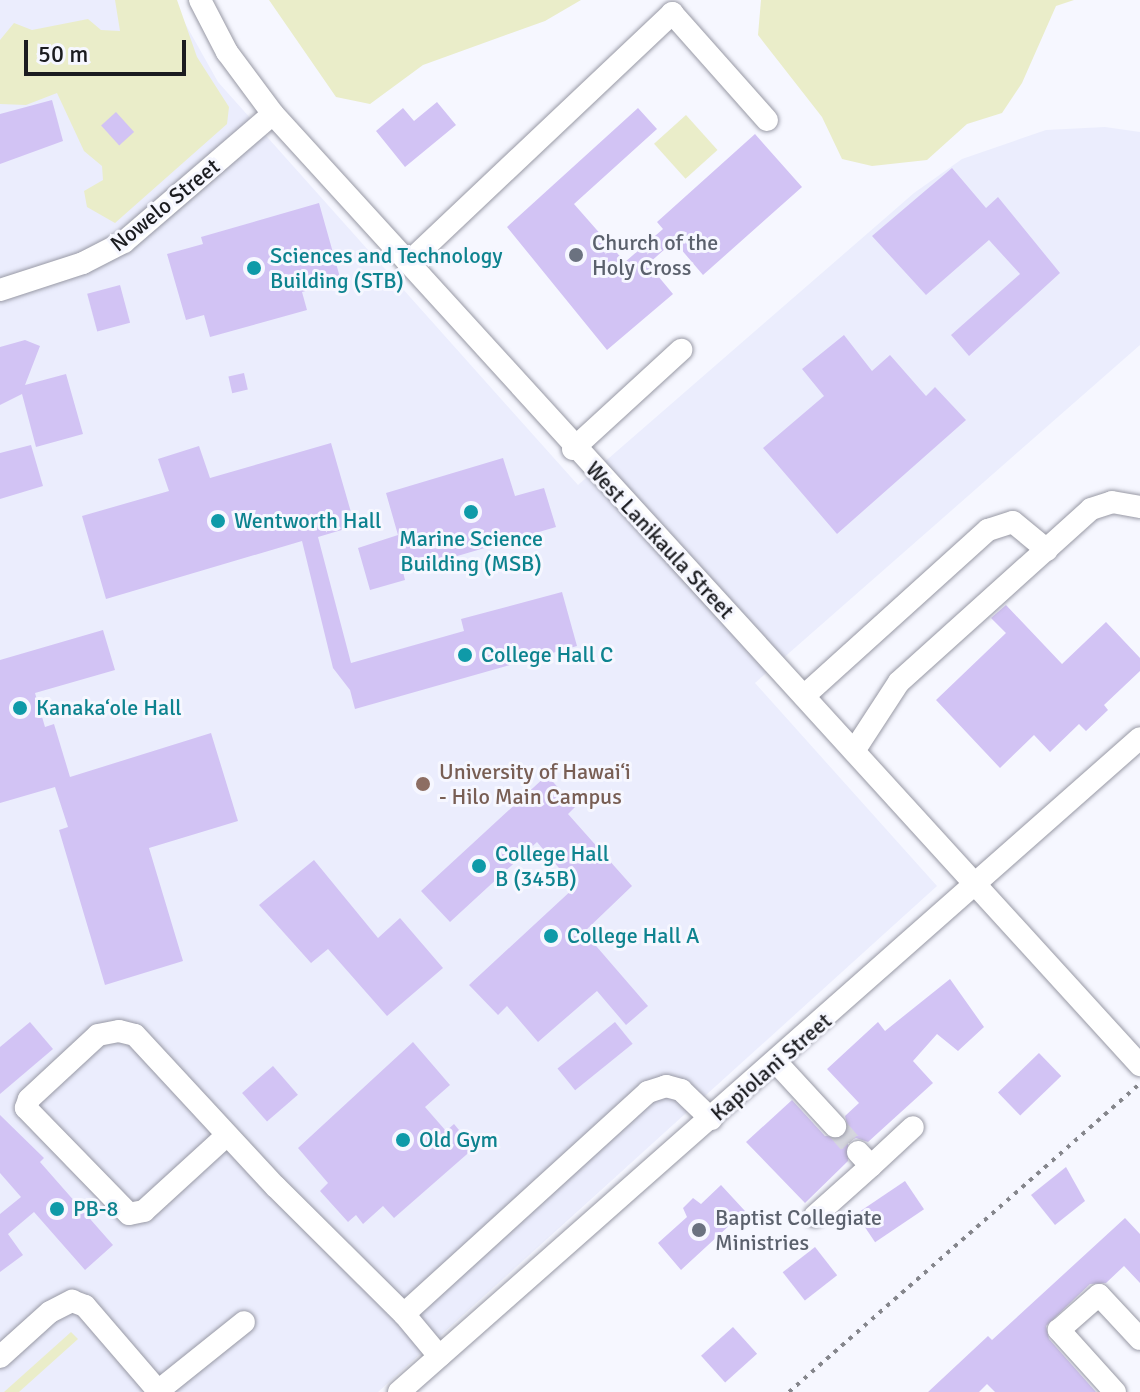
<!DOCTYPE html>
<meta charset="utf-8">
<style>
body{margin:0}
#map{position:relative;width:1140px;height:1392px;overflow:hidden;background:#f6f7ff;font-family:Signika,sans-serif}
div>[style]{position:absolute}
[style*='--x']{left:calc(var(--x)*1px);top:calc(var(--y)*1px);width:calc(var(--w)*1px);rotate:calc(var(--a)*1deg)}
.built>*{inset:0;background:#ebedfd}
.green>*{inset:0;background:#eaedc9;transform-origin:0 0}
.building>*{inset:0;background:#d2c3f4;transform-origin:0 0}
.minor-tunnel>*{height:22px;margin-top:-11px;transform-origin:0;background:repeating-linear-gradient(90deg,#d5d6de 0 22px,transparent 0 33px)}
.path>*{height:4px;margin-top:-2px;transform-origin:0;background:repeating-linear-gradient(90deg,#85868c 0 4px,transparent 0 10px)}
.roads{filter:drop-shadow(0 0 2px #9899a5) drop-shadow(0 0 2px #9899a5)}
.minor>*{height:22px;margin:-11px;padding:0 11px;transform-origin:11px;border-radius:11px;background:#fff}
.dots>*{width:22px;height:22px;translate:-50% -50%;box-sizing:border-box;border:4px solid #f6f7ff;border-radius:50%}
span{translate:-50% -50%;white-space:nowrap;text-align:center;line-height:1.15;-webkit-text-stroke:6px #f6f7ff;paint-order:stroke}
.street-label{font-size:22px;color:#1b1c20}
.worship-label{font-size:22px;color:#5b616d}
.left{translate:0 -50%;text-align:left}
.culture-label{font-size:22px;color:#0d838f}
.education-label{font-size:22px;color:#785e54}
.scale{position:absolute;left:24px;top:40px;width:162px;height:36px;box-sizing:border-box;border:4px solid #1b1c20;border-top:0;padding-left:10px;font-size:24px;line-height:28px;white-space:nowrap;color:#1b1c20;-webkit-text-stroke:6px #f6f7ff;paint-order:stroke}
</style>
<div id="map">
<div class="built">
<div style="clip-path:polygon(0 0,172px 0,218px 82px,578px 485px,914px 193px,962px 159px,1046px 130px,1105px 127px,1140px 132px,1140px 345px,755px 683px,937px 886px,378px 1392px,0 1392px)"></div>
</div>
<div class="green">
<div style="clip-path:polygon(115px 0,177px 0,197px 57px,229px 107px,227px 124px,115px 223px,87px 207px,84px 191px,103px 180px,102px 166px,84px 151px,57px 93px,26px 105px,0 104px,0 40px,14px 23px,32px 30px,88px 19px,101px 30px,120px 31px)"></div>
<div style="clip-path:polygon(269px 0,581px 0,545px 21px,423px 65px,370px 104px,336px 97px)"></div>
<div style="clip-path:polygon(761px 0,1074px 0,1056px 6px,1022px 83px,1002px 113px,967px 124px,927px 160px,872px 166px,842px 159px,822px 117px,758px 35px)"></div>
<div style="left:686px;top:115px;width:47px;height:43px;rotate:48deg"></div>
<div style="clip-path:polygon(71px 1332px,78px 1339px,19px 1392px,4px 1392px)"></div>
</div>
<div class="building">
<div style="clip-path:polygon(52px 100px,63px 141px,0 164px,0 114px)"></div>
<div style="clip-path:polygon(437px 102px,456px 125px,405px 167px,376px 131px,403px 108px,414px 121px)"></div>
<div style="clip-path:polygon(638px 108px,657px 129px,574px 204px,625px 262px,663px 229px,657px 222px,755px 134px,802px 187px,703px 275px,674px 241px,648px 264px,673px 294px,607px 350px,507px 227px)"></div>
<div style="left:116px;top:112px;width:27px;height:20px;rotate:48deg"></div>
<div style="clip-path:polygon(952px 168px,986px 208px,998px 197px,1060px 273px,969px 356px,951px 335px,1020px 274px,989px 240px,926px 295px,872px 236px)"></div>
<div style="clip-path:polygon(319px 203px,341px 281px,302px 292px,307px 310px,210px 337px,204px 315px,186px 320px,167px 254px,203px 244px,201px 237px)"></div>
<div style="left:120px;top:285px;width:39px;height:34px;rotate:75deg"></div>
<div style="clip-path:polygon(844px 335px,872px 371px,890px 355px,926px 396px,935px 387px,966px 420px,837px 534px,763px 448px,824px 396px,802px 369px)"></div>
<div style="clip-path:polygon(25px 340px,40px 346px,25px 385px,66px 374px,83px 434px,36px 447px,22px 394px,0 405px,0 347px)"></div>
<div style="left:244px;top:373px;width:17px;height:16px;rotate:77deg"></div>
<div style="clip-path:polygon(331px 443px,355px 526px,318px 537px,351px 663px,464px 631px,461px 619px,562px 592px,577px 646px,355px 709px,350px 690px,333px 668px,302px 541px,106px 599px,82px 516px,169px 491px,158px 459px,199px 446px,210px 478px)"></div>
<div style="clip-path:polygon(31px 445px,43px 486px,0 499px,0 453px)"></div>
<div style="clip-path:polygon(503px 458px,515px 496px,544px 488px,556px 527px,403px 572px,405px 580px,370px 590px,358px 548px,398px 535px,386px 493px)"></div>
<div style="clip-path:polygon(1006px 605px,1062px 664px,1106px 622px,1140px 658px,1140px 671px,1104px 705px,1108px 710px,1086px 731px,1079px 724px,1050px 752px,1034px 735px,1000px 768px,936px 700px,1006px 633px,991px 618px)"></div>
<div style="clip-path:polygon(103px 630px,115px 670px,35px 693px,45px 727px,54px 724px,70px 777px,211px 733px,238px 821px,149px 848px,183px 961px,105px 985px,59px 830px,68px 827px,55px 787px,0 803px,0 660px)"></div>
<div style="clip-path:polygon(547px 775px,575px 807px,568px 814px,632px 886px,584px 932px,648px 1006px,626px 1025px,597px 991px,538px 1042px,507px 1006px,498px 1015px,469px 985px,575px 887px,537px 842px,450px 922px,421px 891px)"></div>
<div style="clip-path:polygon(314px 860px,378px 938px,400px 918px,443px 968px,387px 1016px,328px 949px,311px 963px,259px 905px)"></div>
<div style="clip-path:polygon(950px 979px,984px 1027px,958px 1051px,937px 1034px,913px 1061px,933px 1083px,868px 1142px,856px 1138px,848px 1142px,848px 1161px,805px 1203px,746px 1142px,792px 1100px,825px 1136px,844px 1137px,848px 1129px,845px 1116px,859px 1103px,827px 1069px,878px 1022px,885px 1031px)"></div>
<div style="clip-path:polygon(30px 1022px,53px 1049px,0 1094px,0 1047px)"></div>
<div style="left:615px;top:1022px;width:28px;height:74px;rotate:51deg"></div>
<div style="clip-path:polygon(413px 1042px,450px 1085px,425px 1107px,446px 1131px,454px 1124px,474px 1148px,394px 1218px,383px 1206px,363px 1224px,356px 1215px,348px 1222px,320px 1191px,328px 1183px,298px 1148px)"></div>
<div style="left:1039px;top:1053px;width:32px;height:57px;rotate:46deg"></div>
<div style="left:273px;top:1066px;width:38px;height:41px;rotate:49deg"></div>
<div style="clip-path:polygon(0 1115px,44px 1158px,40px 1162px,113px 1245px,85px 1270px,34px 1212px,8px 1234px,23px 1255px,0 1272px,0 1214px,21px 1197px,0 1173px)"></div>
<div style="clip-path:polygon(1066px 1167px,1085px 1201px,1055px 1225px,1031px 1195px)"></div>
<div style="left:905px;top:1181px;width:34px;height:59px;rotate:56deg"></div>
<div style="clip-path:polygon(721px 1185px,745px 1211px,681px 1270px,658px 1243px,687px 1217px,683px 1208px,693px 1198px,701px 1204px)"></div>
<div style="clip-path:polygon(1125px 1218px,1140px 1234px,1140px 1283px,1124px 1266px,1106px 1283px,1090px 1284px,1046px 1326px,1049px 1339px,1096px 1392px,995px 1392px,987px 1384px,979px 1392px,928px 1392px,988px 1336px,992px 1340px)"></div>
<div style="left:815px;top:1247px;width:36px;height:41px;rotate:52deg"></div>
<div style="left:733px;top:1327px;width:36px;height:43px;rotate:48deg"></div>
</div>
<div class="minor-tunnel">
<div style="--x:835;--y:1126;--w:35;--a:49"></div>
</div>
<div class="path">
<div style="--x:789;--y:1392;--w:465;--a:-41.3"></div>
</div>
<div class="roads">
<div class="minor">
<div style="--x:200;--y:0;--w:59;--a:62.6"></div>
<div style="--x:227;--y:52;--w:77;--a:53.4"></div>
<div style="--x:273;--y:114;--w:1287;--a:47.65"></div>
<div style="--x:408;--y:263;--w:364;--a:-43.4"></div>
<div style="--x:672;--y:13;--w:143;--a:48.4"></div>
<div style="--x:0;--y:290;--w:87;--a:-18"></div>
<div style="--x:83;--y:263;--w:46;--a:-27.1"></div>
<div style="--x:124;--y:242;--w:196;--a:-40.7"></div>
<div style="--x:573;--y:449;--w:147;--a:-42.5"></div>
<div style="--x:804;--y:696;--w:248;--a:-42.1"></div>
<div style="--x:988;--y:530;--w:26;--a:-18"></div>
<div style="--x:1013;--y:522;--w:44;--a:39.5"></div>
<div style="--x:854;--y:751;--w:82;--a:-56.9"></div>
<div style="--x:899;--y:682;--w:258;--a:-42"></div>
<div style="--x:1091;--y:509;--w:22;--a:-18"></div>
<div style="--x:1112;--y:502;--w:28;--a:10"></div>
<div style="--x:777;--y:1063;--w:86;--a:47.4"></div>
<div style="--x:226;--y:1136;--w:111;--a:137.6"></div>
<div style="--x:144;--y:1211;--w:15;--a:169"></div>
<div style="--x:129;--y:1214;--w:148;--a:-134.2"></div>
<div style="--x:26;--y:1108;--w:9;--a:-72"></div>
<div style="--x:29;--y:1099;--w:94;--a:-42.8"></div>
<div style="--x:98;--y:1035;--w:21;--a:-11"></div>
<div style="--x:119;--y:1031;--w:16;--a:14"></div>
<div style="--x:135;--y:1035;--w:207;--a:47.2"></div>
<div style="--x:276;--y:1187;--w:180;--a:44.8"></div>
<div style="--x:404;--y:1314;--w:55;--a:50.2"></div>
<div style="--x:858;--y:1152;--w:19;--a:47"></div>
<div style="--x:871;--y:1166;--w:57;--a:-42.9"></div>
<div style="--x:815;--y:1216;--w:75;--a:-41.8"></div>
<div style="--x:404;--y:1314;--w:330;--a:-42.3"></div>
<div style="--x:648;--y:1092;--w:19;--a:-18"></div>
<div style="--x:666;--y:1086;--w:16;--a:15"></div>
<div style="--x:681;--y:1090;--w:42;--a:44"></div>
<div style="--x:0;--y:1357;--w:67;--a:-42"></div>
<div style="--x:50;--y:1312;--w:25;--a:-27"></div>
<div style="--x:72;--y:1301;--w:14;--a:21"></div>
<div style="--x:85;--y:1306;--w:112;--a:49.3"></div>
<div style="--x:158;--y:1391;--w:110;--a:-38.7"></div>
<div style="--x:399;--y:1392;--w:988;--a:-41.43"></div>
<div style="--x:1115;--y:1392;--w:84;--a:-132.1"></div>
<div style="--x:1059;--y:1330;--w:53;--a:-41.2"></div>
<div style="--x:1099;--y:1295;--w:60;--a:47"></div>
</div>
</div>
<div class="dots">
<div style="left:576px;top:255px;background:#6b7280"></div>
<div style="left:254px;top:268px;background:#0f9aa8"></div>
<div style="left:471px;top:512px;background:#0f9aa8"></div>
<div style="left:218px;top:521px;background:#0f9aa8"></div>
<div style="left:465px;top:655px;background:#0f9aa8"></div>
<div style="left:20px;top:708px;background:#0f9aa8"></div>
<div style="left:423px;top:784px;background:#8d6e63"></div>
<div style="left:479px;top:866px;background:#0f9aa8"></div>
<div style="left:551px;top:936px;background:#0f9aa8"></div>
<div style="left:403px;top:1140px;background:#0f9aa8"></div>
<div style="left:57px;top:1209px;background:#0f9aa8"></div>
<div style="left:699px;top:1230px;background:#6b7280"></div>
</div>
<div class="street-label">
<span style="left:165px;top:205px;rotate:-39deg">Nowelo Street</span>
<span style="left:660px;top:540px;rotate:47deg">West Lanikaula Street</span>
<span style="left:771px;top:1067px;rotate:-41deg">Kapiolani Street</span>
</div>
<div class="worship-label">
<span class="left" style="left:592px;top:255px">Church of the<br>Holy Cross</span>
<span class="left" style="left:715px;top:1230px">Baptist Collegiate<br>Ministries</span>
</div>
<div class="culture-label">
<span class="left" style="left:270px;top:268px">Sciences and Technology<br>Building (STB)</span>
<span class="left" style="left:234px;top:521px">Wentworth Hall</span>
<span style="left:471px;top:551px">Marine Science<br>Building (MSB)</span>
<span class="left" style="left:481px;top:655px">College Hall C</span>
<span class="left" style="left:36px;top:708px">Kanakaʻole Hall</span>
<span class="left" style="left:495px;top:866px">College Hall<br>B (345B)</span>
<span class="left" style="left:567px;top:936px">College Hall A</span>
<span class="left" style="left:419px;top:1140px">Old Gym</span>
<span class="left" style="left:73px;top:1209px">PB-8</span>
</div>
<div class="education-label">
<span class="left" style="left:439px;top:784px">University of Hawaiʻi<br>- Hilo Main Campus</span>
</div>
<div class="scale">50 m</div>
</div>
